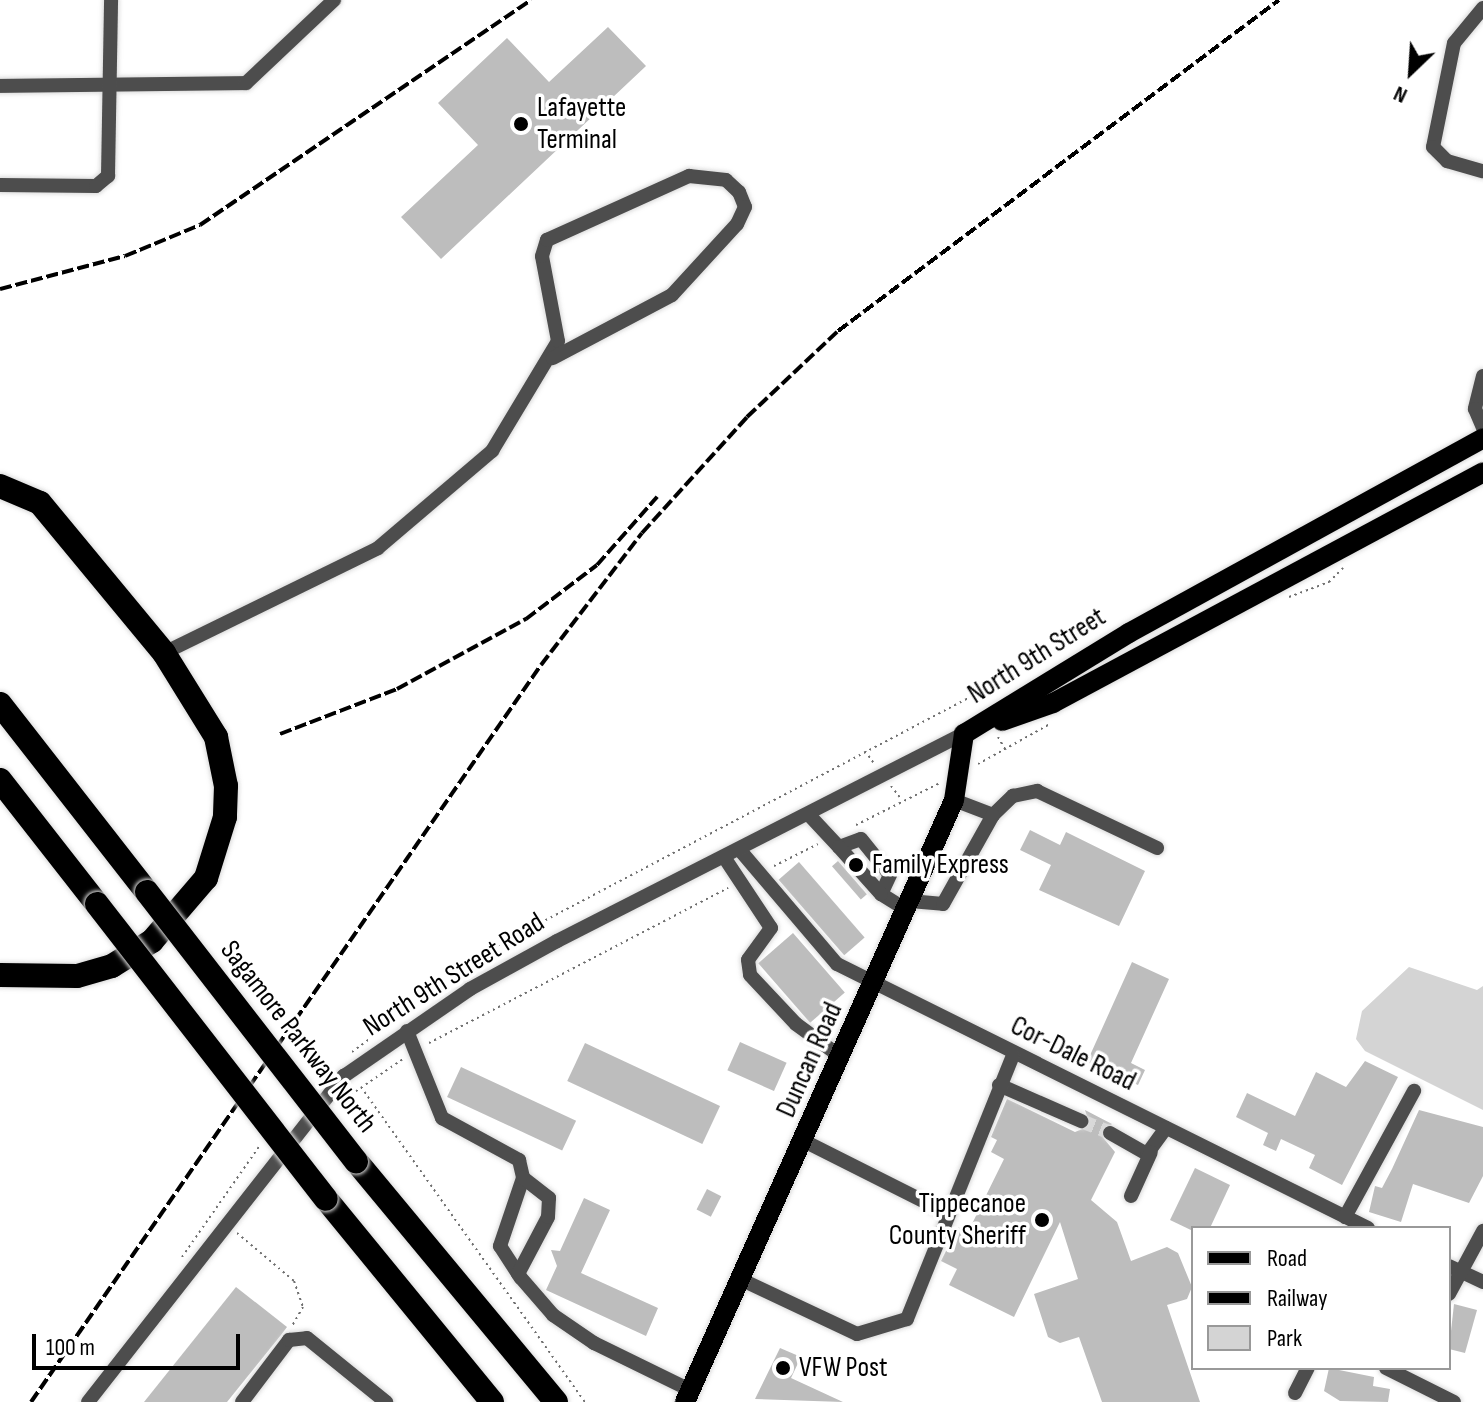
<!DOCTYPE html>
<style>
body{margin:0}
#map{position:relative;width:1483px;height:1402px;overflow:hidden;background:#fff;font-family:"Sofia Sans Condensed",sans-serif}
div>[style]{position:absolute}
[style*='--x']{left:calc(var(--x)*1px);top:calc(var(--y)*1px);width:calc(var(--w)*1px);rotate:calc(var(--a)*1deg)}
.green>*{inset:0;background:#d4d4d4}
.building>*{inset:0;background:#bdbdbd;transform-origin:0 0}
.minor-tunnel>*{height:14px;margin-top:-7px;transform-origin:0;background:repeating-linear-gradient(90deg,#d9d9d9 0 14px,transparent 0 21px)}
.path>*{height:2px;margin-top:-1px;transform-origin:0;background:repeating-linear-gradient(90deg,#6f6f6f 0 2px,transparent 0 6px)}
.roads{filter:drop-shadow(0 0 2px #dbdbdb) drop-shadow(0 0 2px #dbdbdb)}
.minor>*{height:14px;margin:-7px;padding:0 7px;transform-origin:7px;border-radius:7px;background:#4d4d4d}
.major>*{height:20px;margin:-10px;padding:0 10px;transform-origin:10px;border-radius:10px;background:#000}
.highway>*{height:24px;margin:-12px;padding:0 12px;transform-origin:12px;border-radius:12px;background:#000}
.rail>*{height:4px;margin-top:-2px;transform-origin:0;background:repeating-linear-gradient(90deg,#000 0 12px,transparent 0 16px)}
.bridges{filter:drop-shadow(0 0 2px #dbdbdb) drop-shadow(0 0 2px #dbdbdb)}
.highway-bridge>*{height:24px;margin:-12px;padding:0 12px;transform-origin:12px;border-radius:12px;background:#000}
.dots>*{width:22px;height:22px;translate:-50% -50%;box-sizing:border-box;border:4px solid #fff;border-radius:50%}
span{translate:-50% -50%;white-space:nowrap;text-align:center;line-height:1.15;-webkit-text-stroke:7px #fff;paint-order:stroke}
.poi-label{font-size:28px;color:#000}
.left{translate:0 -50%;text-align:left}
.right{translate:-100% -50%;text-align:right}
.street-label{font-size:28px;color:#000}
.legend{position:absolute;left:1191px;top:1226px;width:260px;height:144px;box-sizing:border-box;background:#fff;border:2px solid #999;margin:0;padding:10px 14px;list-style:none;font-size:24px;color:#000}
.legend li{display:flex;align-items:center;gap:16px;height:40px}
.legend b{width:40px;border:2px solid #999}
.north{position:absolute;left:1371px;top:32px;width:80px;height:80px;-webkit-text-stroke:6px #fff;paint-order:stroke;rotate:205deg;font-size:22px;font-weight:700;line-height:32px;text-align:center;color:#000}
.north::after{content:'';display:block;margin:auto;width:28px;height:36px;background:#000;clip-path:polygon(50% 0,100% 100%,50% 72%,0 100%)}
.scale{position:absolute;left:32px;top:1334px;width:208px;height:36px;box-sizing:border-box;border:4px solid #000;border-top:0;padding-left:10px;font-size:24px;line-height:28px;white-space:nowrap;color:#000;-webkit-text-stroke:6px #fff;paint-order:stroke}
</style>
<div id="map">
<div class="green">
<div style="clip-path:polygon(1409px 967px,1477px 990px,1483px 986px,1483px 1110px,1365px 1051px,1356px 1039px,1362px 1011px)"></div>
</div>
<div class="building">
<div style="clip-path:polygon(608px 27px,646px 66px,441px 259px,401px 217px,478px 145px,438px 103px,507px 38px,549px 82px)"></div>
<div style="clip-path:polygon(1030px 830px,1060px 845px,1066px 832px,1145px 871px,1119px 926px,1039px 890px,1051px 865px,1020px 850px)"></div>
<div style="left:838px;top:861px;width:44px;height:8px;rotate:49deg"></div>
<div style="left:799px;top:862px;width:100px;height:27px;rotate:49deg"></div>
<div style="left:793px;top:933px;width:79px;height:46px;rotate:49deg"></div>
<div style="clip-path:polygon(1132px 962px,1169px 979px,1131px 1063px,1145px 1070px,1138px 1085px,1087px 1062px)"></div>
<div style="left:740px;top:1042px;width:51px;height:31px;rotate:24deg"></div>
<div style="left:585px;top:1043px;width:149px;height:42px;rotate:25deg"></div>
<div style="clip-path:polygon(1365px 1061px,1398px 1077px,1342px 1185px,1309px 1168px,1315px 1155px,1281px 1139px,1276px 1151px,1263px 1145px,1268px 1133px,1236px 1117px,1247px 1093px,1295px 1116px,1316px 1072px,1346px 1087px)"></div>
<div style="left:461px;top:1067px;width:127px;height:33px;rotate:25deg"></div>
<div style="clip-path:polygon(1007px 1099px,1075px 1132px,1090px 1126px,1085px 1110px,1112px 1124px,1100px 1134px,1115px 1152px,1091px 1200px,1117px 1222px,1131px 1261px,1167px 1247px,1178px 1253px,1192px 1287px,1187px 1299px,1167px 1305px,1200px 1402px,1102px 1402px,1079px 1337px,1060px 1343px,1048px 1337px,1034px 1294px,1078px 1279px,1060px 1222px,1014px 1317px,949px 1285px,957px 1269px,941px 1261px,958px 1227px,968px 1232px,1004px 1159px,991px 1152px,997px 1140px,991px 1137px)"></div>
<div style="clip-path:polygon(1419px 1110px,1483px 1127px,1483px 1176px,1469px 1203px,1413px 1184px,1401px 1222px,1369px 1212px,1375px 1186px,1382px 1188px,1392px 1169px)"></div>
<div style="clip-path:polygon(1195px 1168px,1230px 1185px,1210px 1228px,1193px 1231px,1170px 1220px)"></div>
<div style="left:707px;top:1189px;width:16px;height:23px;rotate:27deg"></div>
<div style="clip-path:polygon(584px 1198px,610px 1210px,581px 1273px,658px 1308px,646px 1336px,546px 1290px,557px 1266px,551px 1250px,560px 1251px)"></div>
<div style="clip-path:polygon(236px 1287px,287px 1327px,281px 1335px,227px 1402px,144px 1402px)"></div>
<div style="clip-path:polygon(1454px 1304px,1477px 1310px,1465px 1353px,1449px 1349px)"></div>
<div style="clip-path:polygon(780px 1348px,801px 1357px,791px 1378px,843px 1402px,755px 1399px)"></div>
<div style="clip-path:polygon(1329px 1368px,1374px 1377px,1373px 1386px,1390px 1389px,1388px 1402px,1340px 1401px,1324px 1391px)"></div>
</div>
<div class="minor-tunnel">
<div style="--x:1081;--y:1121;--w:31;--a:22"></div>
</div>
<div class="path">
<div style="--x:1289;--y:597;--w:43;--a:-20.6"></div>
<div style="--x:1329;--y:582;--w:20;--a:-45"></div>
<div style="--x:998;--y:737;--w:14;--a:60"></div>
<div style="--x:865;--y:751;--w:14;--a:54"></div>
<div style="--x:978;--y:764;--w:82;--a:-29.1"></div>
<div style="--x:891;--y:786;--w:18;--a:52"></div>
<div style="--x:856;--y:825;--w:94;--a:-26.6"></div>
<div style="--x:774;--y:866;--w:49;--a:-26.6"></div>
<div style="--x:429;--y:1043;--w:337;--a:-27.4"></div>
<div style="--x:352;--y:1052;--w:169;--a:-36.8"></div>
<div style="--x:487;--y:951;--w:550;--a:-27.73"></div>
<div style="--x:974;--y:695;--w:10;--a:61"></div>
<div style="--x:361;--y:1087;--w:387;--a:54.6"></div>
<div style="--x:346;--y:1098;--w:69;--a:-34.4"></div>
<div style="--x:237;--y:1233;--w:75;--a:40.1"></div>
<div style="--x:294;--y:1281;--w:28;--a:71"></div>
<div style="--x:303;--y:1307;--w:22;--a:120"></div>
<div style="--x:182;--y:1257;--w:136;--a:-55.1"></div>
</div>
<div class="roads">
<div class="minor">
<div style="--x:1483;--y:8;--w:45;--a:129.6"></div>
<div style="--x:1454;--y:43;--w:106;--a:101.4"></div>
<div style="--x:1433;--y:147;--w:20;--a:45"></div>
<div style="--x:1447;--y:161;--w:37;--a:16"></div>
<div style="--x:0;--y:86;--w:246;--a:-0.7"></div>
<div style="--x:246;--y:83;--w:121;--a:-43.3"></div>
<div style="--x:0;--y:185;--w:96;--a:0.6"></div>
<div style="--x:96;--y:186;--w:16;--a:-40"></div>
<div style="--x:108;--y:176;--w:176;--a:-89"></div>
<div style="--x:1483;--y:376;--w:34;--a:104"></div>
<div style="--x:1475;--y:409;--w:21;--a:67"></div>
<div style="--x:164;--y:653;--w:238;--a:-26.1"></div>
<div style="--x:378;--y:548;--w:150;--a:-40.4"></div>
<div style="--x:492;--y:451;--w:128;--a:-59"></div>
<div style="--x:558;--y:341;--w:86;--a:-100.7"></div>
<div style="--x:542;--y:256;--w:17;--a:-73"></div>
<div style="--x:547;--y:240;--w:156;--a:-24.3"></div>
<div style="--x:689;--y:176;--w:37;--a:6"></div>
<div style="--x:726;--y:180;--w:18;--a:43"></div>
<div style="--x:739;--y:192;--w:16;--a:68"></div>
<div style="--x:745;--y:207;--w:19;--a:115"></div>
<div style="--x:737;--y:224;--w:96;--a:132.5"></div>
<div style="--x:672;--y:295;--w:135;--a:152.1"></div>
<div style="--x:954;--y:800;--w:42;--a:21"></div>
<div style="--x:993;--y:815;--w:28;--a:-44"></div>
<div style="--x:1013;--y:796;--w:25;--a:-12"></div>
<div style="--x:1037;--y:791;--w:133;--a:25.4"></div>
<div style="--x:810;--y:816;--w:42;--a:46.9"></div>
<div style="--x:839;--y:847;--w:23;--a:-20"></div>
<div style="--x:861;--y:839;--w:46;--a:51.1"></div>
<div style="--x:890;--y:875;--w:21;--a:115"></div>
<div style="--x:881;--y:894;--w:31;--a:32"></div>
<div style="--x:839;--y:847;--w:63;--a:48.2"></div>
<div style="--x:739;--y:849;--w:151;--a:49.6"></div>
<div style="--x:837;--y:964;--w:593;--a:26.44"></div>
<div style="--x:724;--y:857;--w:85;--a:56.5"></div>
<div style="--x:771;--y:928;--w:39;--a:126"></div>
<div style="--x:748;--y:960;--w:15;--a:82"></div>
<div style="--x:750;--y:975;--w:67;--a:46.8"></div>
<div style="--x:796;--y:1024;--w:56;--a:36.3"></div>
<div style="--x:910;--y:901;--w:33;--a:5"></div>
<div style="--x:943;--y:904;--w:102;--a:-60.7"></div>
<div style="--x:407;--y:1031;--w:94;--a:68.1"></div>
<div style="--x:442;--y:1118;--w:88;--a:28.6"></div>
<div style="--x:519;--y:1160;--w:18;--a:77"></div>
<div style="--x:523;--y:1178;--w:72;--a:108.7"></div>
<div style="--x:500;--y:1246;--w:38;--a:57"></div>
<div style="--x:521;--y:1278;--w:49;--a:49.1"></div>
<div style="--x:553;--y:1315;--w:50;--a:34.3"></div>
<div style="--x:594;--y:1343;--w:107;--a:26.1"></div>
<div style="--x:999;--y:1085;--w:90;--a:23.7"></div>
<div style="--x:1110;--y:1133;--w:43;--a:29.6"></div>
<div style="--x:1147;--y:1154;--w:32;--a:-54"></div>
<div style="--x:804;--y:1141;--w:158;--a:26.7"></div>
<div style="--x:1131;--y:1196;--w:48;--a:-65.6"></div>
<div style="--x:1345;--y:1217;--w:144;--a:-61.3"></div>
<div style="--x:1449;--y:1266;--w:38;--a:25"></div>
<div style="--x:518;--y:1274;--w:64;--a:-62.2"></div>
<div style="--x:548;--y:1217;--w:19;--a:-87"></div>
<div style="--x:549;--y:1198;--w:33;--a:-142"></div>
<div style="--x:740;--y:1279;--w:129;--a:25.2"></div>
<div style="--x:857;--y:1334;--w:52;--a:-16.7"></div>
<div style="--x:907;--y:1319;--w:284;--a:-68.1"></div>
<div style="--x:1449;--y:1294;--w:72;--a:-61.6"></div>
<div style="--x:1386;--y:1368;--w:76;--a:26.6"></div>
<div style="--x:1295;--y:1393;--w:28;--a:-63"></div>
<div style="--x:88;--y:1402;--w:415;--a:-51.9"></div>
<div style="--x:344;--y:1076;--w:153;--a:-34.6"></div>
<div style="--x:470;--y:989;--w:99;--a:-28.9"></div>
<div style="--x:557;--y:941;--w:457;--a:-27"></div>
<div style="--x:242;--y:1402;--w:78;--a:-52.8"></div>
<div style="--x:289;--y:1340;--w:18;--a:-6"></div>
<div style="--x:307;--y:1338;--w:102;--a:39"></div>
</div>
<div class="major">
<div style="--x:1002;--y:721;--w:54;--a:-19.4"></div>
<div style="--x:1053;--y:703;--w:488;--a:-28.2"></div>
<div style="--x:964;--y:734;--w:193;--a:-31.5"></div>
<div style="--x:1129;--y:633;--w:404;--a:-28.8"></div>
<div style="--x:685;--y:1402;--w:659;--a:-65.92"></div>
<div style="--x:954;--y:800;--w:67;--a:-81.4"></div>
</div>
<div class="highway">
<div style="--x:0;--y:486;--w:43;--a:23"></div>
<div style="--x:40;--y:503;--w:195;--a:50.4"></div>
<div style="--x:164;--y:653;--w:99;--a:58.2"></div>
<div style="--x:216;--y:737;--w:50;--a:78.5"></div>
<div style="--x:226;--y:786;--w:31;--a:92"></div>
<div style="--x:225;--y:817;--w:64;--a:107.3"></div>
<div style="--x:206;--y:878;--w:83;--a:130.6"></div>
<div style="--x:152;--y:941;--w:47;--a:148"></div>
<div style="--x:112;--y:966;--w:36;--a:164"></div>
<div style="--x:77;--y:976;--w:77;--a:-179.3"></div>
<div style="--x:0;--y:704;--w:239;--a:52"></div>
<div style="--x:0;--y:780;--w:157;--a:52"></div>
<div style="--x:356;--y:1161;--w:313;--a:50.3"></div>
<div style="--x:326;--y:1199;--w:262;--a:50.7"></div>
</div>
</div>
<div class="rail">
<div style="--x:0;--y:289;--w:129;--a:-14.8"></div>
<div style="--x:125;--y:256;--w:81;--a:-22.5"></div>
<div style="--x:200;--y:225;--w:400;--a:-34.2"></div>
<div style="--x:280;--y:734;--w:125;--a:-21"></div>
<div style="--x:397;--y:689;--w:147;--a:-28.5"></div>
<div style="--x:526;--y:619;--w:89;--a:-37.3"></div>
<div style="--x:597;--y:565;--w:91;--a:-48.6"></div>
<div style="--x:31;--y:1402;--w:896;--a:-55.32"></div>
<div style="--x:541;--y:665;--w:166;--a:-52.6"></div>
<div style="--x:642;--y:533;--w:156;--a:-47.8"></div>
<div style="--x:747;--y:417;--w:125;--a:-43.4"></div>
<div style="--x:838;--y:331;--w:551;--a:-36.89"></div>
</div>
<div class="bridges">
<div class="highway-bridge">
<div style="--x:147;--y:892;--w:341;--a:52.2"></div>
<div style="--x:97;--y:904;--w:373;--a:52.2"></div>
</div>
</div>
<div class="dots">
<div style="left:521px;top:124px;background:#000"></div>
<div style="left:856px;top:865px;background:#000"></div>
<div style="left:1042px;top:1220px;background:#000"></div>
<div style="left:783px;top:1368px;background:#000"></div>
</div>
<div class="poi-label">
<span class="left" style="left:537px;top:124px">Lafayette<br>Terminal</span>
<span class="left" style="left:872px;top:865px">Family Express</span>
<span class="right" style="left:1026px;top:1220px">Tippecanoe<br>County Sheriff</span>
<span class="left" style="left:799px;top:1368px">VFW Post</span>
</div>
<div class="street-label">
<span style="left:1037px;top:656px;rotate:-32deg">North 9th Street</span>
<span style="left:454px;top:975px;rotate:-32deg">North 9th Street Road</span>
<span style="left:298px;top:1037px;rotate:52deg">Sagamore Parkway North</span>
<span style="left:1073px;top:1054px;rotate:26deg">Cor-Dale Road</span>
<span style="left:810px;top:1060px;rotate:-66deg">Duncan Road</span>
</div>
<ul class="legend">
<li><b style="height:10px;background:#000"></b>Road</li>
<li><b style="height:10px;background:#000"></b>Railway</li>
<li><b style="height:22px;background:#d4d4d4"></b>Park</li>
</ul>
<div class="north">N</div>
<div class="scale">100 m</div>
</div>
